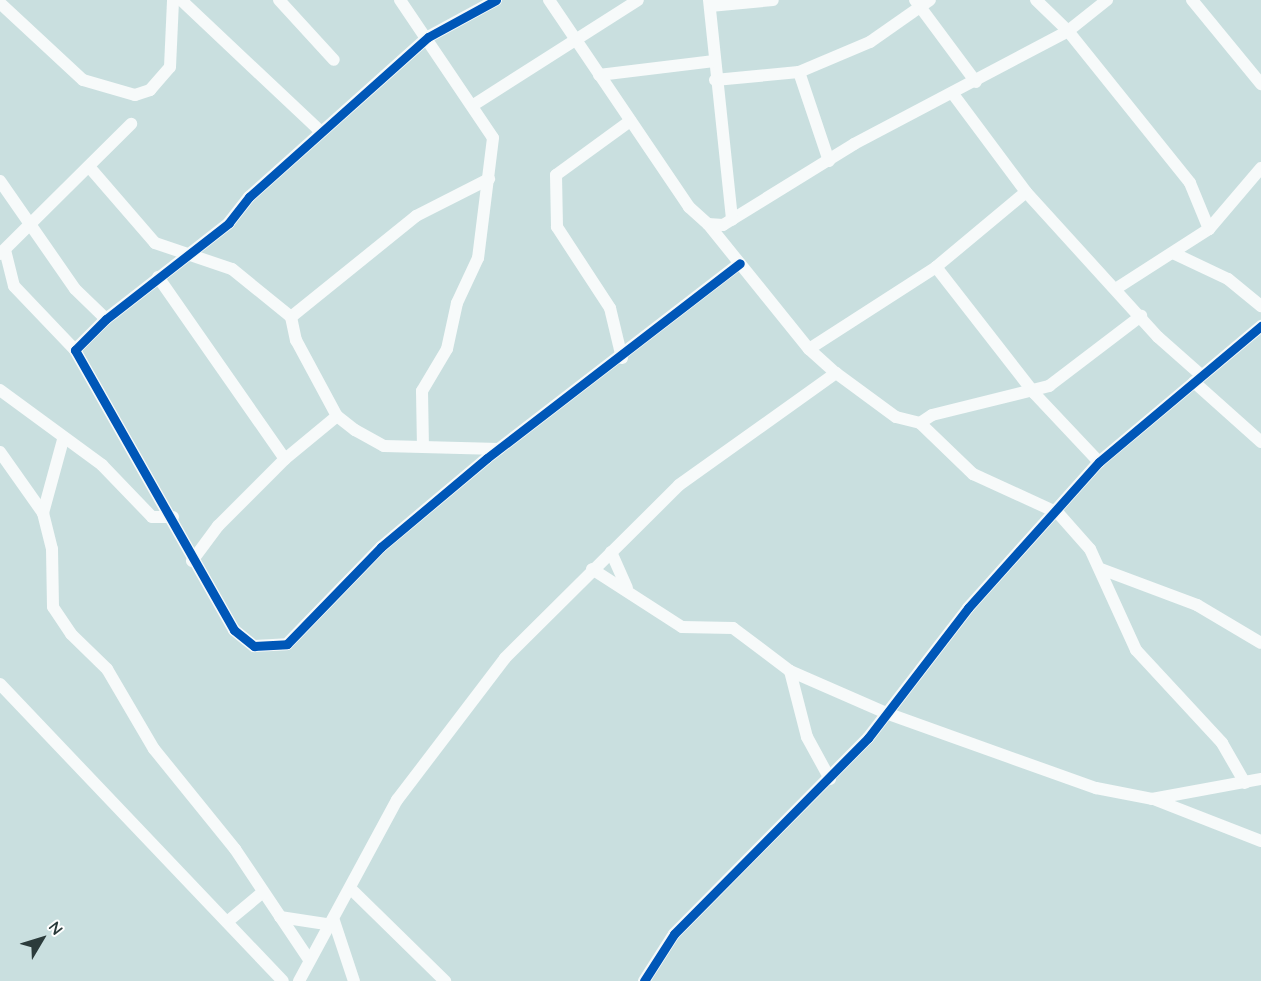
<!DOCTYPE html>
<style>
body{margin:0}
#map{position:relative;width:1261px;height:981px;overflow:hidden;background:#c9dfdf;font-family:Quicksand,sans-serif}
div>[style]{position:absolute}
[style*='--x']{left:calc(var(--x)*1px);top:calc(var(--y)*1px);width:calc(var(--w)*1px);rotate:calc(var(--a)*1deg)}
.minor>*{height:12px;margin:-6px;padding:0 6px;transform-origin:6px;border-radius:6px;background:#f7fafa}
.cycleway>*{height:9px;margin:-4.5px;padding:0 4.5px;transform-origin:4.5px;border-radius:4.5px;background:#0057b8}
span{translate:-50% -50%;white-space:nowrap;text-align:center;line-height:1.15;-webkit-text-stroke:4.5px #fff;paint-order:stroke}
.north{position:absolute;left:12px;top:909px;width:60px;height:60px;-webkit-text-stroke:4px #fff;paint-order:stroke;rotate:52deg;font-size:16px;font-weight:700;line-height:24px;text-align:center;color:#2b3b3b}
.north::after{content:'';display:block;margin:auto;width:21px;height:27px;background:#2b3b3b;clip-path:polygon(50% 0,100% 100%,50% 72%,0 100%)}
</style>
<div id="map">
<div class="minor">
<div style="--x:181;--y:0;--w:191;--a:43.3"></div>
<div style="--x:279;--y:0;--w:81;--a:47.5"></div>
<div style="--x:400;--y:0;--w:166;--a:56"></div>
<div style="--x:493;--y:138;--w:121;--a:97.1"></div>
<div style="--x:478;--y:258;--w:50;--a:115"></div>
<div style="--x:457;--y:303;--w:47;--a:102.3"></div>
<div style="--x:447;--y:349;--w:49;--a:120.8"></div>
<div style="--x:422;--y:391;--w:55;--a:89"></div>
<div style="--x:496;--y:0;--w:77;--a:151.4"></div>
<div style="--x:428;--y:37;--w:240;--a:138.2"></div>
<div style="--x:249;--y:197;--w:33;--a:128"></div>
<div style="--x:229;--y:223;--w:156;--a:142"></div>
<div style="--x:106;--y:319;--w:44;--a:135"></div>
<div style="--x:75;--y:350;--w:322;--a:60.4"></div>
<div style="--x:234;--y:630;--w:26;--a:39"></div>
<div style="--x:254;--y:646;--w:33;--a:-3"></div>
<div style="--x:287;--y:644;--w:135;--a:-45.9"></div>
<div style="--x:381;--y:547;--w:138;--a:-40"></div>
<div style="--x:487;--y:458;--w:319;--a:-37.6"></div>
<div style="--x:549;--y:0;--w:250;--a:55.9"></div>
<div style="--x:689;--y:207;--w:25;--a:42"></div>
<div style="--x:708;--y:224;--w:15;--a:4"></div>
<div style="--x:723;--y:225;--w:154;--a:-31.7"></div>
<div style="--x:854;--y:144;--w:242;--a:-27.8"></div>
<div style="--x:1068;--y:31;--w:50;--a:-38.5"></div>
<div style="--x:709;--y:0;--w:221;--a:84"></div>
<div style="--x:915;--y:0;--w:102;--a:53.4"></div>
<div style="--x:1036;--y:0;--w:45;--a:44.1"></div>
<div style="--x:1068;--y:31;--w:195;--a:51.2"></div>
<div style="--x:1190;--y:183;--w:50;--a:67.6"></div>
<div style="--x:1192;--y:0;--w:109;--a:50.6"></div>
<div style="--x:0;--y:3;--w:113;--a:42.9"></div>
<div style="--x:83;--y:80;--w:54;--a:16.1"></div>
<div style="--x:135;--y:95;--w:16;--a:-18"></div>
<div style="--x:150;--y:90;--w:30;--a:-49"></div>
<div style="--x:170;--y:67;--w:67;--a:-87.4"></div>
<div style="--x:710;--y:6;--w:63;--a:-5.4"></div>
<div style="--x:799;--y:72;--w:94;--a:71.4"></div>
<div style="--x:599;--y:75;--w:116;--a:-6.9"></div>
<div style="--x:715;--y:80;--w:84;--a:-5.4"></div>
<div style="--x:799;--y:72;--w:77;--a:-22.9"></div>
<div style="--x:870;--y:42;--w:73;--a:-35"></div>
<div style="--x:953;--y:94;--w:122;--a:53.3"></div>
<div style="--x:1026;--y:192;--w:196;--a:47.7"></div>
<div style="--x:1158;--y:337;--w:57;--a:41.5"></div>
<div style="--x:475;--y:104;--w:193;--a:-32.5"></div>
<div style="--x:91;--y:169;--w:98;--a:49.1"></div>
<div style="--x:155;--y:243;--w:81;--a:18.7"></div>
<div style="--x:232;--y:269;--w:76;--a:39.1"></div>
<div style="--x:291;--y:317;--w:24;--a:78"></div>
<div style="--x:296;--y:340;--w:86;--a:61.7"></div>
<div style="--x:337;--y:416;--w:23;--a:38"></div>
<div style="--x:355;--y:430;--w:33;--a:29"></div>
<div style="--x:384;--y:446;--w:115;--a:1.5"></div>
<div style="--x:0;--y:181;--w:131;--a:55.2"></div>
<div style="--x:75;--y:289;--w:43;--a:44.1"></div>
<div style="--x:708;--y:224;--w:161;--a:51.1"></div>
<div style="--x:809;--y:349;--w:36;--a:42"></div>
<div style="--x:836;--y:373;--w:74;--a:36.3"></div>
<div style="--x:896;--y:417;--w:25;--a:14"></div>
<div style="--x:920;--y:423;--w:74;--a:43.9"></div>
<div style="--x:973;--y:474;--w:94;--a:24.6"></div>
<div style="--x:1058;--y:513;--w:48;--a:48.4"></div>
<div style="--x:1090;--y:549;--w:111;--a:65.5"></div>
<div style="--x:1136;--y:650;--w:127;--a:47.2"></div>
<div style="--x:1222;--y:743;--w:46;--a:60.1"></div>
<div style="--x:5;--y:250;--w:37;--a:76"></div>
<div style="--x:14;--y:286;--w:88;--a:46.4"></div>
<div style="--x:1173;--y:253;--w:61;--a:25.3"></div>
<div style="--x:1228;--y:279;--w:43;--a:39.3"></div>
<div style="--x:0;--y:254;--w:185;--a:-44.8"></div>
<div style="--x:936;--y:267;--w:160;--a:52.1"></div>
<div style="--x:1034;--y:393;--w:95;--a:46.7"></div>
<div style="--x:158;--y:277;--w:222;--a:55.1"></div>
<div style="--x:1117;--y:288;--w:109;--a:-32.7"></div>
<div style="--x:1209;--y:229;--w:80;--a:-49.6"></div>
<div style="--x:291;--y:317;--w:161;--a:-38.9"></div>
<div style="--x:416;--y:216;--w:82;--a:-26.9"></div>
<div style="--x:809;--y:349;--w:151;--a:-32.8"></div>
<div style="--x:936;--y:267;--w:117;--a:-39.8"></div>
<div style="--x:622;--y:358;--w:51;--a:-103.5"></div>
<div style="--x:610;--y:308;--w:97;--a:-123.2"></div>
<div style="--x:557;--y:227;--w:52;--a:-91.1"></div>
<div style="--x:556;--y:175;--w:92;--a:-36.1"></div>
<div style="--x:1194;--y:382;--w:90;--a:41.8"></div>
<div style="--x:0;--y:390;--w:127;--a:36.3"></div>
<div style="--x:102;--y:465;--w:72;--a:46.1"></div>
<div style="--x:152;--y:517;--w:21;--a:0"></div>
<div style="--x:920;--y:423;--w:14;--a:-34"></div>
<div style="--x:932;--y:415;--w:121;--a:-13.9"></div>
<div style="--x:1049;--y:386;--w:116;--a:-37.3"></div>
<div style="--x:0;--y:452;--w:75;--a:54.8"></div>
<div style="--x:43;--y:513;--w:37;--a:76"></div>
<div style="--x:52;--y:549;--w:58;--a:89"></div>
<div style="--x:53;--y:607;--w:32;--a:56"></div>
<div style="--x:71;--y:634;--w:50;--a:44.2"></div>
<div style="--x:107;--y:669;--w:93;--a:59.6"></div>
<div style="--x:154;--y:749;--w:129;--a:51"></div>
<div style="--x:235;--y:849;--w:131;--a:56.2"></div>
<div style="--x:43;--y:513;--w:76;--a:-74.7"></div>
<div style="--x:611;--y:552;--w:39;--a:66"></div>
<div style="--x:192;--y:561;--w:44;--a:-53.4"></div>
<div style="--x:218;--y:526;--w:95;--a:-45"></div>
<div style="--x:285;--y:459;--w:67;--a:-39.6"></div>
<div style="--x:592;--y:569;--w:107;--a:32.8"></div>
<div style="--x:682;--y:627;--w:51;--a:1.1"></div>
<div style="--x:733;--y:628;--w:71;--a:37"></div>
<div style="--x:790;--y:671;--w:105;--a:23.6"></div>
<div style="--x:886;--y:713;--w:223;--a:19.7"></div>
<div style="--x:1096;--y:788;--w:57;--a:11.1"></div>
<div style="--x:1152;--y:799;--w:111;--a:-10.4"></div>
<div style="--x:1101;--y:569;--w:103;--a:20.6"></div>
<div style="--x:1197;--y:605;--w:74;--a:30.7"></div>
<div style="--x:790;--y:671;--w:68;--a:75.6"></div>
<div style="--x:807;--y:737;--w:48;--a:61.3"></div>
<div style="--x:0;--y:684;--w:410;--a:46.4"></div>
<div style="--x:1156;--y:800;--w:113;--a:21.3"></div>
<div style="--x:351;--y:889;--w:132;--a:44.4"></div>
<div style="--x:280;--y:917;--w:53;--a:8.7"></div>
<div style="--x:334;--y:921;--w:63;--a:71.6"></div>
<div style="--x:227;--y:922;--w:47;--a:-39.8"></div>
<div style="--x:299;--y:981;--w:206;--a:-61.6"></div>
<div style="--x:397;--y:800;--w:178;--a:-52.7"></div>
<div style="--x:505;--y:658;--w:245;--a:-44.8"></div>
<div style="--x:679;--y:485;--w:193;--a:-35.5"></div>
<div style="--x:644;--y:981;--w:56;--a:-57.4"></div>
<div style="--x:674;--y:934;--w:276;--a:-45.3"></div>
<div style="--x:868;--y:738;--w:164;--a:-52.4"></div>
<div style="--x:968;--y:608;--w:196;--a:-48.1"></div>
<div style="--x:1099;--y:462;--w:212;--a:-40"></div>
</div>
<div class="cycleway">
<div style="--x:496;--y:0;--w:77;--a:151.4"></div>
<div style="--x:428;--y:37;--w:240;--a:138.2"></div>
<div style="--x:249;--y:197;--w:33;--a:128"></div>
<div style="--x:229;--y:223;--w:156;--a:142"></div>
<div style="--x:106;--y:319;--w:44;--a:135"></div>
<div style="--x:75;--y:350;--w:322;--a:60.4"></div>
<div style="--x:234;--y:630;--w:26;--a:39"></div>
<div style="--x:254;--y:646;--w:33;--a:-3"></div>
<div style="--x:287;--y:644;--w:135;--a:-45.9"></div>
<div style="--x:381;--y:547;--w:138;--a:-40"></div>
<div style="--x:487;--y:458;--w:319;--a:-37.6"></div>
<div style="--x:644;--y:981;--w:56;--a:-57.4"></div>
<div style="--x:674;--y:934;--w:276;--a:-45.3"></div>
<div style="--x:868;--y:738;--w:164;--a:-52.4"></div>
<div style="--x:968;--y:608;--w:196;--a:-48.1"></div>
<div style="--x:1099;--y:462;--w:212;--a:-40"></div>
</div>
<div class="north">N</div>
</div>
